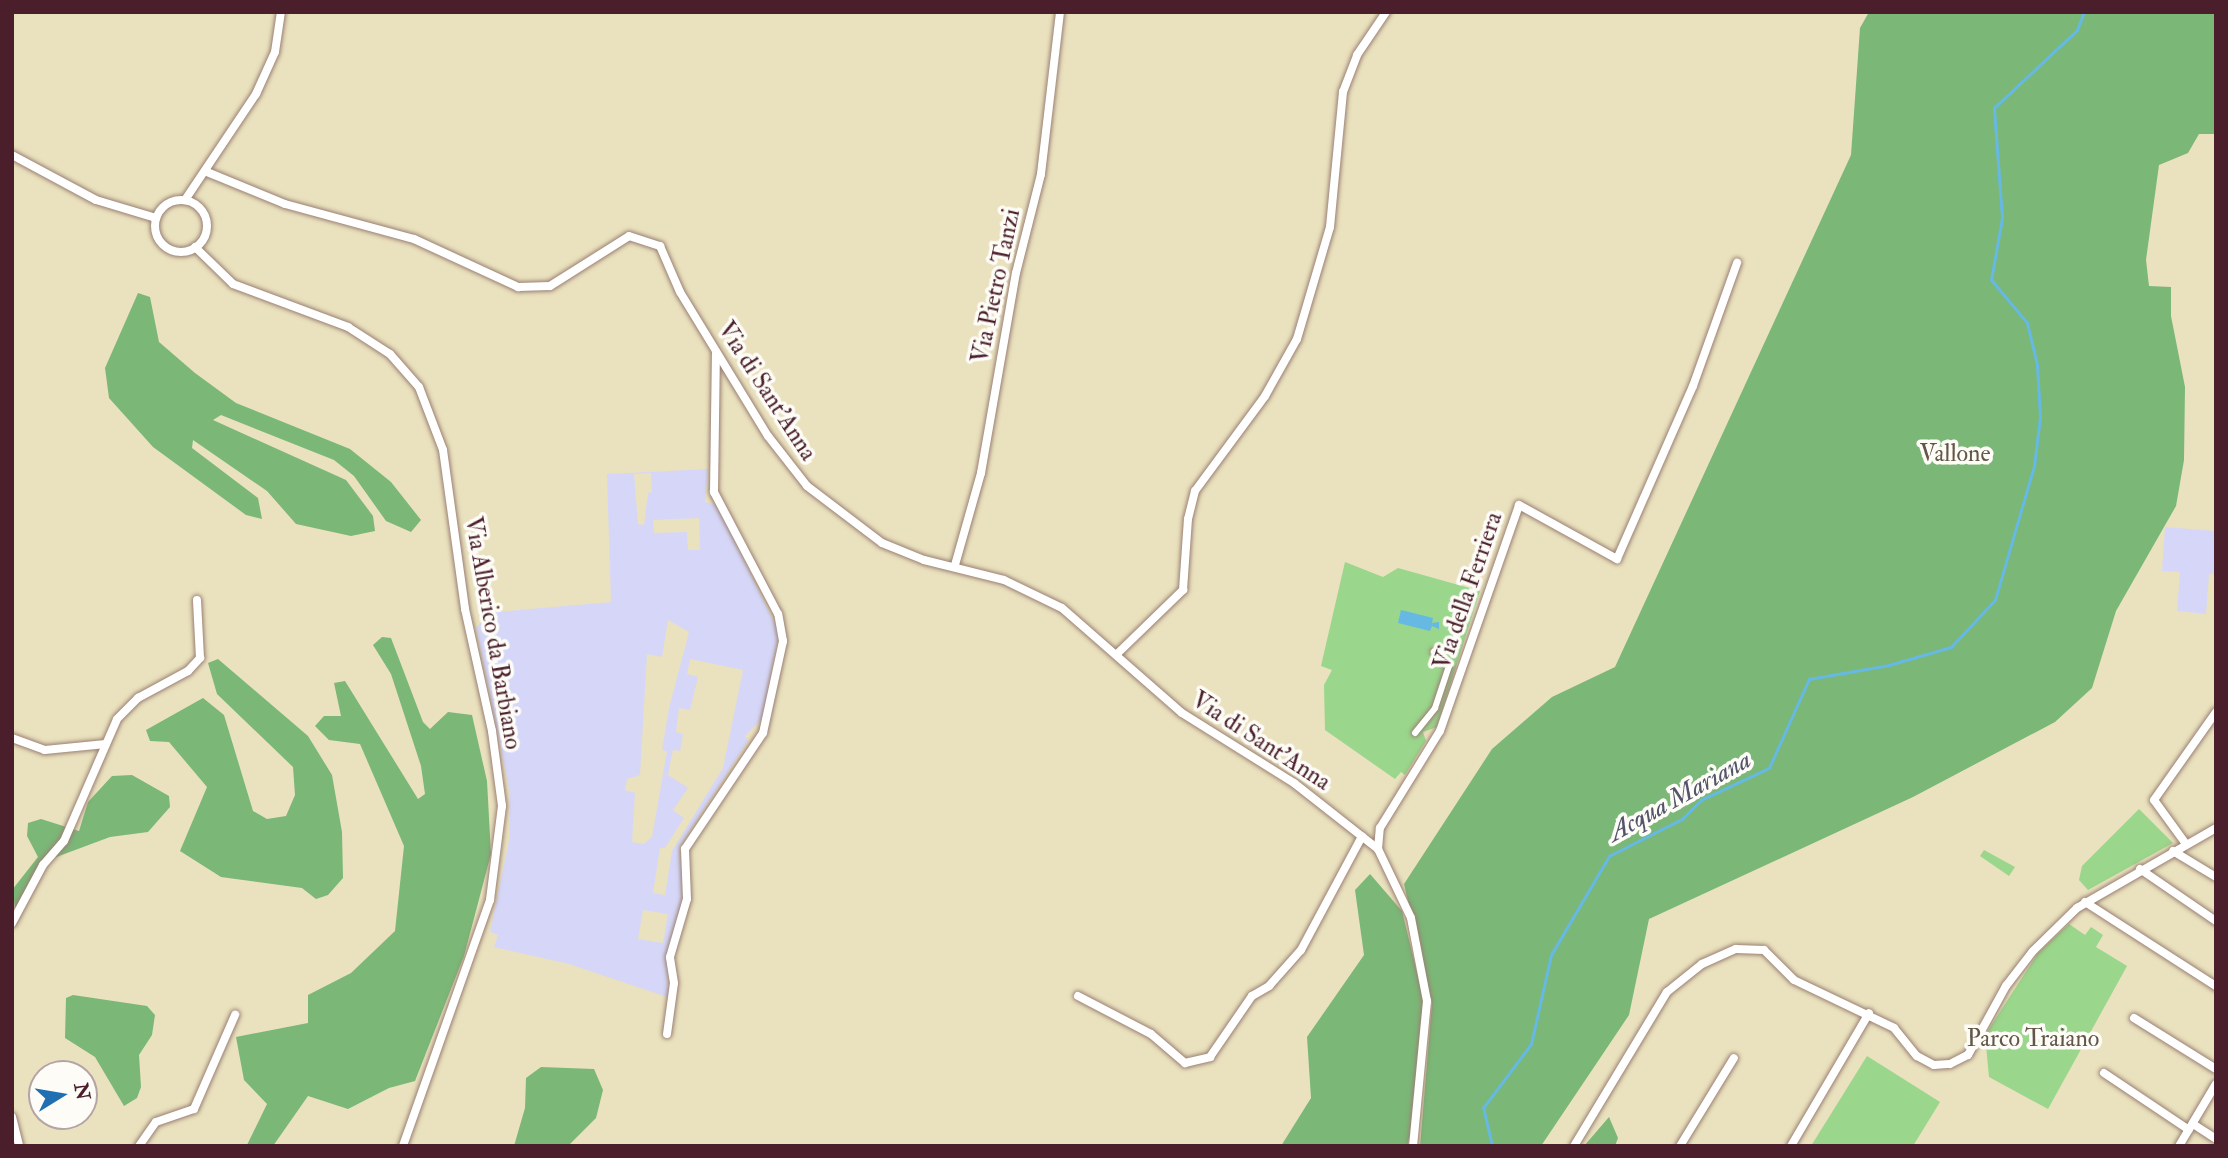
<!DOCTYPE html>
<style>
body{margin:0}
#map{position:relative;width:2228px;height:1158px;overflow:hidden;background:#eae1be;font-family:"IM FELL Double Pica",serif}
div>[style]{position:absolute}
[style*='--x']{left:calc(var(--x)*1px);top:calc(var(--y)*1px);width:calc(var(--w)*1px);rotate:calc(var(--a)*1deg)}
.built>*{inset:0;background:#d6d7f8}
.green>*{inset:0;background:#9ad68b}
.forest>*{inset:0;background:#7bb777}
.water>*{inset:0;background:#66b9e2}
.stream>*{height:2.5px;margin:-1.25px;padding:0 1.25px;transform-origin:1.25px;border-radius:1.25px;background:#66b9e2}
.roads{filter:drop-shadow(0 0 2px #9a8074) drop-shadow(0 0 2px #9a8074)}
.pedestrian>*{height:6px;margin:-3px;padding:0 3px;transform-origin:3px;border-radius:3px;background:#fff}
.minor>*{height:8px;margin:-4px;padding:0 4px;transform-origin:4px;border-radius:4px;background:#fff}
.minor>.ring{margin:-4px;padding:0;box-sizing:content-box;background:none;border:8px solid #fff;border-radius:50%}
span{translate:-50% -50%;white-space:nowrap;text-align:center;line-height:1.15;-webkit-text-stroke:7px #fdfcf7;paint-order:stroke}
.street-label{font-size:24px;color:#4a1f2b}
.park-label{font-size:24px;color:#625648}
.water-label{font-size:26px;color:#54556b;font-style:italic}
.frame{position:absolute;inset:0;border:14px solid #4a1f2b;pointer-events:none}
.north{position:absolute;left:28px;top:1060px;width:70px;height:70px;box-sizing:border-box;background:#fdfcf7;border:2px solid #b5a4a5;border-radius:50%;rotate:79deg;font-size:19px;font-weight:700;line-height:28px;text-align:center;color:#4a1f2b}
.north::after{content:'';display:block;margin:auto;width:24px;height:32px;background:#1f6fb2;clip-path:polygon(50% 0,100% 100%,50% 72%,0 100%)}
</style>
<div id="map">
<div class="built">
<div style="clip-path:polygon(evenodd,708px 469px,705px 502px,717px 505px,779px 632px,762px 719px,745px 736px,748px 741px,680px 846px,682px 900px,666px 957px,670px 998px,569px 964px,494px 947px,498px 935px,490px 932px,509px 841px,510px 794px,476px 627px,495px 612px,611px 602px,607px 474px,708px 469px,651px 473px,652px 492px,648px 493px,644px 525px,638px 524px,634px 474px,651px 473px,708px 469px,699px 518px,700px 550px,688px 550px,687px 532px,654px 533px,653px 520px,699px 518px,708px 469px,668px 620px,689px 632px,669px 708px,662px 750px,667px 751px,652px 837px,644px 844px,632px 842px,635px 793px,625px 790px,627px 779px,640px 775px,647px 654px,662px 657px,668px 620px,708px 469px,690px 659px,743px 670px,723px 768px,672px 851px,665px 895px,653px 893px,660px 848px,665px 848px,684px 818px,673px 810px,688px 788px,668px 775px,673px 750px,680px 751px,683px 734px,676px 732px,679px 708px,690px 710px,698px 677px,687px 674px,690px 659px,708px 469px,643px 910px,668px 914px,663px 943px,638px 939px,643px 910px)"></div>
<div style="clip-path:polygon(2165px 527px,2216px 531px,2216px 574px,2209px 574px,2206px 614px,2177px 611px,2180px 572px,2162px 571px)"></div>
</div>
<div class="green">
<div style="clip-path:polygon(1345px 562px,1383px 577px,1398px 568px,1480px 591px,1437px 727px,1423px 732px,1426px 741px,1405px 775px,1401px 772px,1395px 779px,1325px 730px,1324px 685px,1332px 670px,1321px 666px)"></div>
<div style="clip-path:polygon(2139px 809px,2173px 843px,2088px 890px,2079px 880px,2082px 866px)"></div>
<div style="clip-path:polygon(1984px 850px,2015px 867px,2009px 876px,1980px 856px)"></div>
<div style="clip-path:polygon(2069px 924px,2085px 935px,2091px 927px,2103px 935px,2096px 947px,2127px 966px,2048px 1109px,1989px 1077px,1985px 1035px,2038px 953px)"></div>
<div style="clip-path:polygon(1867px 1056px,1940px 1102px,1913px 1146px,1811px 1146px)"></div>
</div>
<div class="forest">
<div style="clip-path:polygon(1869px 12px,2216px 12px,2216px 134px,2199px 134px,2188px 153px,2159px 165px,2146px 260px,2149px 286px,2171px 287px,2171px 316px,2185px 387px,2184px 460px,2176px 506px,2116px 611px,2092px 688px,2055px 722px,1913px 797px,1649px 919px,1629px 1015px,1541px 1146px,1420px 1146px,1432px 1003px,1404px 884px,1492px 749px,1552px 697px,1615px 667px,1851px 155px,1860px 28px)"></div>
<div style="clip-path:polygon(138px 293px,150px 297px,159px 342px,195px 373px,236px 403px,350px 449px,391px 482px,421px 520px,411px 532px,386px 521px,354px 476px,334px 460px,221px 415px,213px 420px,346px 480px,373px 516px,375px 531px,351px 536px,296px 524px,267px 491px,193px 440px,192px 448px,258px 498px,262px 519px,246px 515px,153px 447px,109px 398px,105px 368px)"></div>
<div style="clip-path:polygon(382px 637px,391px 638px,423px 722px,430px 729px,448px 712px,472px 715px,487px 781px,491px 854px,464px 956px,415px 1081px,389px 1088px,348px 1109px,308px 1096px,273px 1146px,233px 1146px,247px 1145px,267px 1104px,244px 1080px,236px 1037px,308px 1023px,308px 995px,351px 973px,395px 931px,404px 846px,360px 744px,329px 740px,315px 726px,324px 716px,341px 716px,334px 683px,345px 681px,418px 799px,425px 794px,421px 766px,391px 674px,373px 645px)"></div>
<div style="clip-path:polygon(218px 659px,308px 736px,332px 775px,342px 832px,343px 878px,328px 895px,316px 899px,302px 888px,221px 877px,180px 851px,207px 787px,169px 742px,150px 741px,146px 730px,203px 698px,224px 715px,253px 811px,267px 819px,286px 816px,295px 795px,293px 767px,217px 694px,208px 663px)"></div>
<div style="clip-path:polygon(132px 775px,169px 796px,170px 807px,148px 832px,110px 837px,51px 859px,23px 910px,15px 907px,12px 890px,38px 857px,27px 836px,28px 823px,41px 819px,79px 831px,88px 802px,112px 776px)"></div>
<div style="clip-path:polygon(1370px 874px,1402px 911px,1424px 1001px,1410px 1136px,1407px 1146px,1281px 1146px,1311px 1098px,1307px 1037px,1364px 955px,1355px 890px)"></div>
<div style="clip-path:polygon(73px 995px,147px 1006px,155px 1015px,152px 1035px,139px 1055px,141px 1087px,137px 1098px,124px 1106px,95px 1057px,65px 1038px,66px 998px)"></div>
<div style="clip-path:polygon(541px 1067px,594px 1069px,603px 1090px,596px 1118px,568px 1146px,514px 1146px,525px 1108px,526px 1078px)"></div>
<div style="clip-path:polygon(1609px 1117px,1618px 1138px,1615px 1146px,1584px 1146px)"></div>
</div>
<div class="water">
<div style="clip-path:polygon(1401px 610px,1433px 618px,1432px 623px,1439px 622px,1439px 629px,1432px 626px,1430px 631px,1398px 623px)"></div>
</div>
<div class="stream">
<div style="--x:1492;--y:1146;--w:39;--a:-103"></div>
<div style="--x:1483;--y:1108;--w:80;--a:-53.1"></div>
<div style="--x:1531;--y:1044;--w:91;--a:-77.3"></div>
<div style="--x:1551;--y:955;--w:115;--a:-59.6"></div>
<div style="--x:1609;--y:856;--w:82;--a:-26.9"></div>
<div style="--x:1682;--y:819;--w:27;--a:-45"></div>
<div style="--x:1701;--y:800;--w:75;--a:-25.2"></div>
<div style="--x:1769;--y:768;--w:98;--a:-65.8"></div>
<div style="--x:1809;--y:679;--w:81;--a:-9.9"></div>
<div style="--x:1889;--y:665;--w:65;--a:-16.2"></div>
<div style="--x:1951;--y:647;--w:64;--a:-46.9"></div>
<div style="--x:1995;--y:600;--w:140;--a:-73.8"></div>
<div style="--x:2034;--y:466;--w:49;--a:-83"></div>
<div style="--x:2040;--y:417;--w:52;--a:-93.3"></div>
<div style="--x:2037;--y:365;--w:43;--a:-103.4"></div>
<div style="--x:2027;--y:323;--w:56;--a:-129.9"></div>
<div style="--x:1991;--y:280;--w:63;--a:-79.9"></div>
<div style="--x:2002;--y:218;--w:110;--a:-94.2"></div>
<div style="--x:1994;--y:108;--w:114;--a:-43.2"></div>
<div style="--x:2077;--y:30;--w:19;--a:-69"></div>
</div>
<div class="roads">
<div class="pedestrian">
<div style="--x:1415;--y:733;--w:32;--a:-51"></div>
<div style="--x:1435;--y:708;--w:44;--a:-71.6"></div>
<div style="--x:1449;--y:666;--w:21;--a:-137"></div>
</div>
<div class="minor">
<div style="--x:12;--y:155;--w:95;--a:28.2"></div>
<div style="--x:96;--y:200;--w:63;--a:16.7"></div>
<div style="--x:207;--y:172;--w:84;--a:22.3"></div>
<div style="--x:285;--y:204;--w:134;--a:15.2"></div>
<div style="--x:414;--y:239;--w:115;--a:24.8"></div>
<div style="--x:518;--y:287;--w:32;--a:-2"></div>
<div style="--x:550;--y:286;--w:93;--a:-32.3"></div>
<div style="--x:629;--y:236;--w:33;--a:18"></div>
<div style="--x:660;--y:246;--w:50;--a:66.5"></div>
<div style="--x:680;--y:292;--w:169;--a:58.6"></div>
<div style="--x:768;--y:436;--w:63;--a:52"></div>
<div style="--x:807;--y:486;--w:94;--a:37.2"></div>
<div style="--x:882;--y:543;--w:45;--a:22"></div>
<div style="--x:924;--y:560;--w:82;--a:14"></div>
<div style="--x:1004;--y:580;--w:64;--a:25.8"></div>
<div style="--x:1062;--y:608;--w:159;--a:41.2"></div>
<div style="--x:1182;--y:713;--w:132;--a:32"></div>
<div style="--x:1294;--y:783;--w:107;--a:38.2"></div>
<div style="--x:1378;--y:849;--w:76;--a:64.4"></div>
<div style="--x:1411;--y:918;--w:85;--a:79.1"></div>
<div style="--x:1427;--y:1001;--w:146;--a:95.5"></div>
<div class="ring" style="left:155px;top:200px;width:44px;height:44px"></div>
<div style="--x:185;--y:200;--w:128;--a:-56.2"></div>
<div style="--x:256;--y:94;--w:46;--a:-65.7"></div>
<div style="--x:275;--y:52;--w:40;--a:-81.5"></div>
<div style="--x:195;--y:247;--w:53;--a:44.2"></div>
<div style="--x:233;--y:284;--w:123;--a:20.5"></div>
<div style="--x:348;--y:327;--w:50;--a:32.7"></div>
<div style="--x:390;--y:354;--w:44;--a:48.7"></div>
<div style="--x:419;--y:387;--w:67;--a:69.1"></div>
<div style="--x:443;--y:450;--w:161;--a:82.1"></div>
<div style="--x:465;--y:609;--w:125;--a:77.5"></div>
<div style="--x:492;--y:731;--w:76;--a:82.4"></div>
<div style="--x:502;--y:806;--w:95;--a:97.3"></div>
<div style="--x:490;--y:900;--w:261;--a:109.5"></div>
<div style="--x:955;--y:565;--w:96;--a:-74.2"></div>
<div style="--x:981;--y:473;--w:203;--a:-80.1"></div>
<div style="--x:1016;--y:273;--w:102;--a:-75.8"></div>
<div style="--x:1041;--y:174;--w:163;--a:-83.3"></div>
<div style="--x:1118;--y:653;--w:91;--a:-44.1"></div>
<div style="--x:1183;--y:590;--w:71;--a:-86"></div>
<div style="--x:1188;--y:519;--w:29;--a:-76"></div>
<div style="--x:1195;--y:491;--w:118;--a:-53.6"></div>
<div style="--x:1265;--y:396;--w:65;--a:-60.7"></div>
<div style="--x:1297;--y:339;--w:117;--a:-73.6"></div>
<div style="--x:1330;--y:227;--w:136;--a:-84.5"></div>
<div style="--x:1343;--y:92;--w:40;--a:-69"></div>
<div style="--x:1357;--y:55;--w:52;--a:-56"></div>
<div style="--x:12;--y:738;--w:35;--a:20"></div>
<div style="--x:45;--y:750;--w:61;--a:-5.6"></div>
<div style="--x:2186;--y:844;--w:54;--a:-126"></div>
<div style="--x:2154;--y:800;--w:108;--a:-54.8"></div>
<div style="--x:1378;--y:849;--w:21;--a:-85"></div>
<div style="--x:1380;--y:828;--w:114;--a:-58.3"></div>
<div style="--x:1440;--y:731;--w:239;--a:-70.7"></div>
<div style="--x:1519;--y:505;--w:112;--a:28.9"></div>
<div style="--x:1617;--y:559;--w:189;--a:-66.3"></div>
<div style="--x:1693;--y:386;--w:131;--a:-70.3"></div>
<div style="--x:2173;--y:851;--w:50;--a:31.2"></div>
<div style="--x:2140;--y:869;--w:92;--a:34.4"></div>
<div style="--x:2085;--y:902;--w:156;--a:32.7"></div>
<div style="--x:12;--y:923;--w:66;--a:-61.9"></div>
<div style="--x:43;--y:865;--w:32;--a:-49"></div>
<div style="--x:64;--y:841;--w:133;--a:-66.5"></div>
<div style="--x:117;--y:719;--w:30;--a:-45"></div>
<div style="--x:138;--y:698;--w:57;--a:-28.4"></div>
<div style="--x:188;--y:671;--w:18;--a:-47"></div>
<div style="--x:200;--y:658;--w:58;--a:-93"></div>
<div style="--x:1078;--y:996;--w:82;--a:27.5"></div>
<div style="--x:1151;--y:1034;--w:45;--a:40.5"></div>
<div style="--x:1185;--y:1063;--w:26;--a:-13"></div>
<div style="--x:1210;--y:1057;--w:74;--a:-55.5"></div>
<div style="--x:1252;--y:996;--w:20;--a:-30"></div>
<div style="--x:1269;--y:986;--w:48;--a:-48.4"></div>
<div style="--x:1301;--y:950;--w:129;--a:-61.8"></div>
<div style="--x:2134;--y:1018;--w:97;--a:31.9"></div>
<div style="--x:667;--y:1034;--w:51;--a:-82.2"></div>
<div style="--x:674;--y:983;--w:26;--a:-99"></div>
<div style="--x:670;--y:957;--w:60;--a:-73.7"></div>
<div style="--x:687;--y:899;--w:50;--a:-92.3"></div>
<div style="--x:685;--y:849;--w:140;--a:-56.1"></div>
<div style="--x:763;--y:733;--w:94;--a:-77.7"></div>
<div style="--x:783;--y:641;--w:27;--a:-100"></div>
<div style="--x:778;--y:614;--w:138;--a:-117.7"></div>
<div style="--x:714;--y:492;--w:140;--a:-89.2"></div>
<div style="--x:2104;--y:1073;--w:102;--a:33.8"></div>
<div style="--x:12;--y:1117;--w:30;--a:76"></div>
<div style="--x:2193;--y:1124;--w:27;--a:33"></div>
<div style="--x:139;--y:1146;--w:29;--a:-55"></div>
<div style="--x:156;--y:1122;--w:40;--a:-18.9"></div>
<div style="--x:194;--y:1109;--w:103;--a:-66.4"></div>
<div style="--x:1574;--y:1146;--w:180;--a:-58.9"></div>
<div style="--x:1667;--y:992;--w:45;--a:-38.7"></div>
<div style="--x:1702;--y:964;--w:37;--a:-24"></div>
<div style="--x:1736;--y:949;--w:28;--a:2"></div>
<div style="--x:1764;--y:950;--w:42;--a:45"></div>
<div style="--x:1794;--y:980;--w:111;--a:25.6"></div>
<div style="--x:1894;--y:1028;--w:36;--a:51"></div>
<div style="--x:1917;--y:1056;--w:19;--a:28"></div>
<div style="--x:1934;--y:1065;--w:16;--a:-4"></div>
<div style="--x:1950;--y:1064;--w:20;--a:-27"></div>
<div style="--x:1968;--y:1055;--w:79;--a:-61.2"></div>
<div style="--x:2006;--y:986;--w:44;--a:-52.4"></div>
<div style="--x:2033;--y:951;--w:62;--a:-44.3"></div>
<div style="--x:2077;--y:908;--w:160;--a:-29.9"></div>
<div style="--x:1680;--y:1146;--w:103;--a:-58.5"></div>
<div style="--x:1791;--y:1146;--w:154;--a:-59.6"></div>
<div style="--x:2179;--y:1146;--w:72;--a:-59.2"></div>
</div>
</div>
<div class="street-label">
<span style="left:996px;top:286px;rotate:-78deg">Via Pietro Tanzi</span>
<span style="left:767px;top:391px;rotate:57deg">Via di Sant'Anna</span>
<span style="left:1468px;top:591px;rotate:-71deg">Via della Ferriera</span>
<span style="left:493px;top:633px;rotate:80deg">Via Alberico da Barbiano</span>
<span style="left:1261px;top:741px;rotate:33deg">Via di Sant'Anna</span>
</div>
<div class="park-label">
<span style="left:1955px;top:454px">Vallone</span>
<span style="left:2033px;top:1039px">Parco Traiano</span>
</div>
<div class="water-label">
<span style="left:1680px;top:797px;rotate:-29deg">Acqua Mariana</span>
</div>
<div class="frame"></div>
<div class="north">N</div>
</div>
